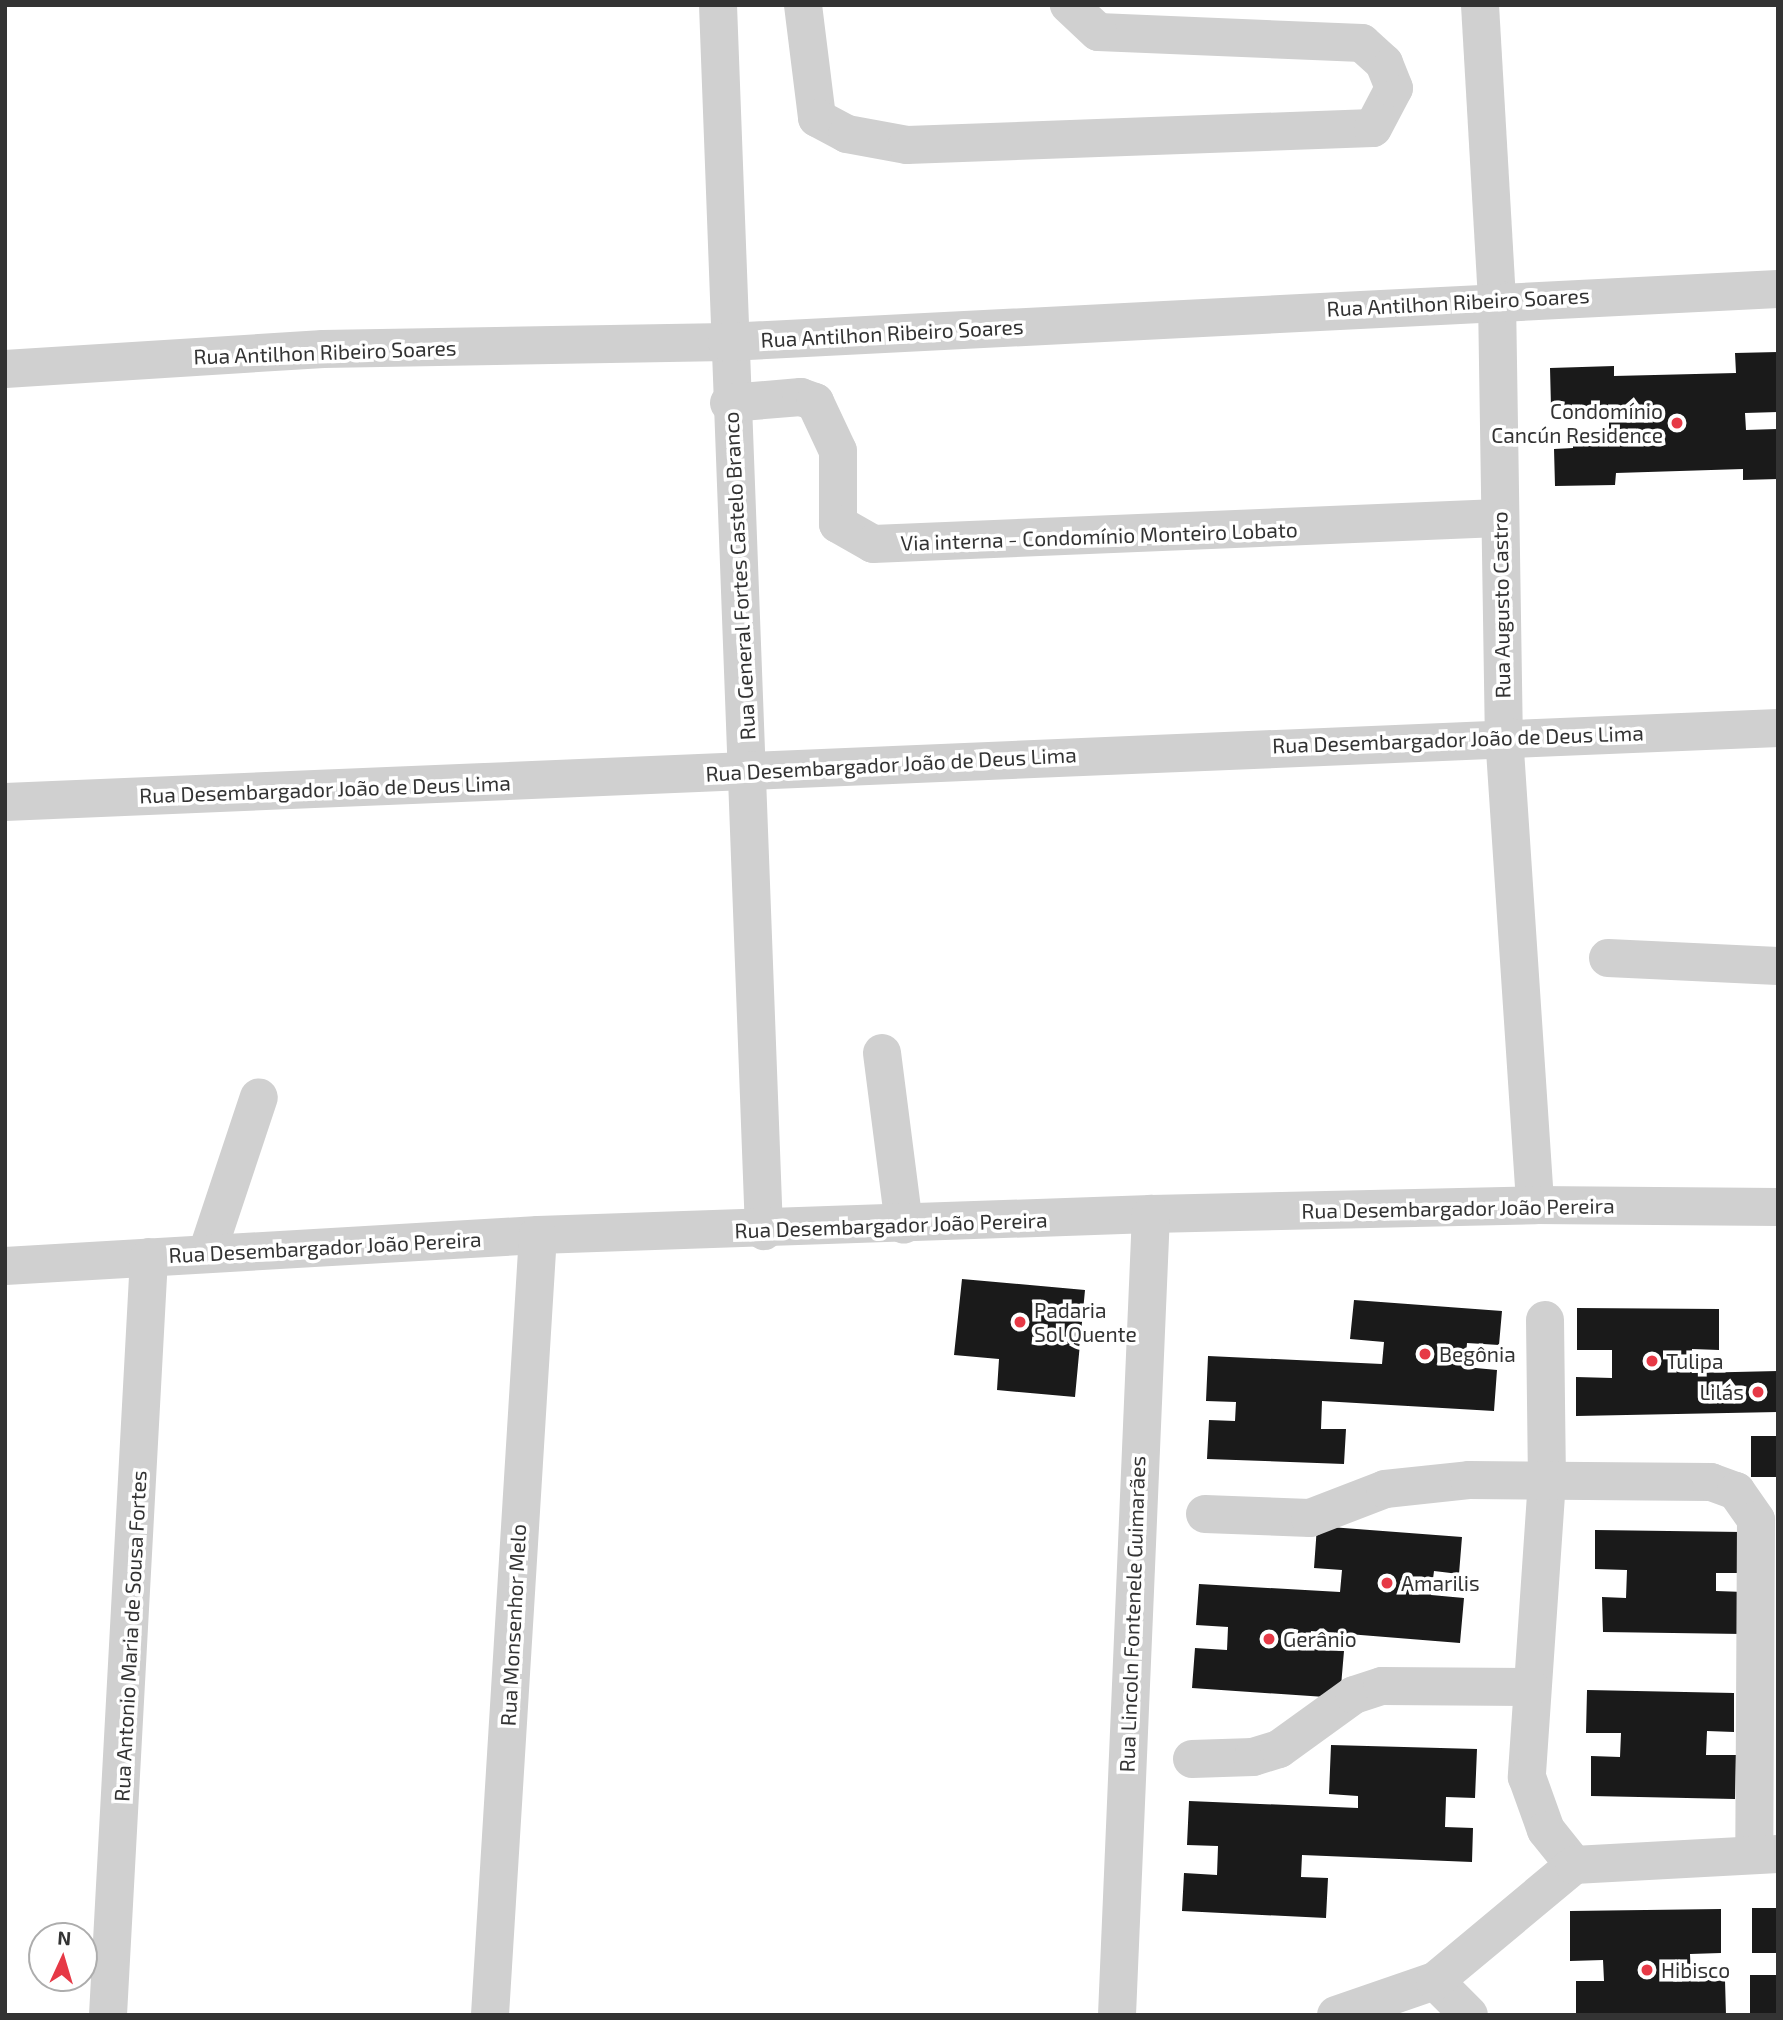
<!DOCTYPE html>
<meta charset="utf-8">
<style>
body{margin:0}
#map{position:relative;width:1783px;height:2020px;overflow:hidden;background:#fff;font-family:"Exo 2",sans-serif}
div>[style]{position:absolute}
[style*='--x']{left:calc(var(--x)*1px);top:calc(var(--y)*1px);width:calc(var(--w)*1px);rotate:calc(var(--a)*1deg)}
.building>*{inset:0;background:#1a1a1a;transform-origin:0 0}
.minor>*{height:38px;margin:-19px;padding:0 19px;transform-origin:19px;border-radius:19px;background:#d0d0d0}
.dots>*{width:19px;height:19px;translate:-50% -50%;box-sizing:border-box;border:4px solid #fff;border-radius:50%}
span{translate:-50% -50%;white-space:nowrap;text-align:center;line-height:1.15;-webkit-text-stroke:7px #fff;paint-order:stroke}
.street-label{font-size:21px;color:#333}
.poi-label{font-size:21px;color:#333}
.right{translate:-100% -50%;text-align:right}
.left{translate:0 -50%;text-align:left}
.frame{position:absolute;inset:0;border:7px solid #333;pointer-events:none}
.north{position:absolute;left:28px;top:1922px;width:70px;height:70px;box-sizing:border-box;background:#fff;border:2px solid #adadad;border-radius:50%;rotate:4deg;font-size:19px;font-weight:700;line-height:28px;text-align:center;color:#333}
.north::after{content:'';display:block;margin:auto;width:24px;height:32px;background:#e63946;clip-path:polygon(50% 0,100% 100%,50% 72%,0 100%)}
</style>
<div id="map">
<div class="building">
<div style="clip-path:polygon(1778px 352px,1778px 412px,1745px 413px,1746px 430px,1777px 429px,1778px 479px,1743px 480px,1743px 469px,1616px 473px,1615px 485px,1555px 486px,1554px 449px,1573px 448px,1573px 439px,1609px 438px,1609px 415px,1569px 416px,1568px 407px,1551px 407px,1550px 368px,1614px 366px,1614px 376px,1736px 373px,1735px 353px)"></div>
<div style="clip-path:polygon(962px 1279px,1085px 1290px,1075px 1397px,997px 1390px,999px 1359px,954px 1355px)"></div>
<div style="clip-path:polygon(1354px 1300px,1502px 1311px,1499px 1345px,1467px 1343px,1465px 1367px,1497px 1370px,1494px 1411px,1322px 1401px,1321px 1429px,1346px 1429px,1344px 1464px,1207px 1459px,1209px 1420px,1235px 1421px,1236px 1402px,1206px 1401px,1208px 1356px,1382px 1364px,1384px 1342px,1350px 1339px)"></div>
<div style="clip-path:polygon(1577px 1308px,1719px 1309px,1719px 1350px,1692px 1349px,1692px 1373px,1778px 1371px,1778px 1412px,1576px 1416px,1576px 1377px,1612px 1378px,1612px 1350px,1577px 1350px)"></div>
<div style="left:1778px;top:1436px;width:41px;height:27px;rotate:90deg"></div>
<div style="clip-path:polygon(1317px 1526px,1462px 1537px,1459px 1574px,1434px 1571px,1431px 1595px,1464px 1598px,1460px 1643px,1311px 1631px,1310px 1649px,1344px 1651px,1340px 1698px,1192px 1688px,1195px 1648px,1227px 1650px,1228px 1627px,1196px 1625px,1199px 1584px,1340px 1592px,1342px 1570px,1314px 1568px)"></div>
<div style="clip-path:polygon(1595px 1530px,1742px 1532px,1742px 1573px,1716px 1573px,1716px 1591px,1744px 1592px,1743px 1634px,1603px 1632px,1602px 1597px,1626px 1598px,1627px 1570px,1595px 1569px)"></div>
<div style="clip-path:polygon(1587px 1690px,1734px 1693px,1734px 1732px,1707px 1731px,1706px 1755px,1736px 1755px,1735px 1799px,1591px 1796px,1591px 1756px,1620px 1757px,1621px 1733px,1586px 1733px)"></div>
<div style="clip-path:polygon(1331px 1745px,1477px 1749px,1475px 1798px,1446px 1797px,1445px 1827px,1473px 1828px,1472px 1862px,1302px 1855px,1301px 1877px,1328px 1878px,1326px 1918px,1182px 1911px,1184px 1873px,1217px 1875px,1218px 1846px,1187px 1845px,1189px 1801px,1358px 1808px,1358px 1796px,1329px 1794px)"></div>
<div style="left:1752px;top:1908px;width:26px;height:45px"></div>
<div style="clip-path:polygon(1721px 1909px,1721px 1953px,1690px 1954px,1691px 1980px,1725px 1980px,1726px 2015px,1576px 2015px,1576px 1981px,1604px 1981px,1603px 1960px,1570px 1961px,1570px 1911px)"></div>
<div style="left:1750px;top:1975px;width:28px;height:40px"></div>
</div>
<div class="minor">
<div style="--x:718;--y:5;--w:1227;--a:87.85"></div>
<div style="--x:803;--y:5;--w:114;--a:82.9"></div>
<div style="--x:817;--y:118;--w:34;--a:28"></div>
<div style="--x:847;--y:134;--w:61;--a:10.4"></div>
<div style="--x:907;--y:145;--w:466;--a:-2.1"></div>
<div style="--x:1373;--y:128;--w:45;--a:-62.3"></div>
<div style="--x:1394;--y:88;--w:27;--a:-112"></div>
<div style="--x:1384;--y:63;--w:30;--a:-138"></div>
<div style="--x:1362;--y:43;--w:264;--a:-177.6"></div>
<div style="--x:1098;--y:32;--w:40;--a:-137"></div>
<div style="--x:1480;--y:5;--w:294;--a:86.7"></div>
<div style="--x:1497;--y:299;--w:436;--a:89.1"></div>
<div style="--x:1504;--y:735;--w:471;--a:86.2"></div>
<div style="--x:5;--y:369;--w:319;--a:-3.6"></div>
<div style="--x:323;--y:349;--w:404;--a:-1"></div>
<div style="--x:727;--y:342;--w:1052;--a:-2.89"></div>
<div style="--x:729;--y:403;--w:72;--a:-4.8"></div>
<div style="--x:801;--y:397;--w:15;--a:20"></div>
<div style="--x:815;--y:402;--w:54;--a:64.9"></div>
<div style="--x:838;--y:451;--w:73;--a:90"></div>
<div style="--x:838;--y:524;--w:40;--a:29.7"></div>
<div style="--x:873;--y:544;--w:626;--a:-2.38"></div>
<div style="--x:5;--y:802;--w:1775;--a:-2.39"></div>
<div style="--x:1608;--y:958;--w:170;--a:2.7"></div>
<div style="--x:882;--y:1053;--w:173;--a:82.7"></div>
<div style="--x:207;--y:1253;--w:164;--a:-71.6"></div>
<div style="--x:5;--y:1266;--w:534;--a:-3.33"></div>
<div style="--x:538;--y:1235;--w:613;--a:-1.96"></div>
<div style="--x:1151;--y:1214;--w:384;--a:-1.3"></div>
<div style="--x:1535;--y:1205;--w:243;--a:0.5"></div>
<div style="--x:1545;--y:1320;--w:160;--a:89.3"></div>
<div style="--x:1547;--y:1480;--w:298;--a:93.9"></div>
<div style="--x:1527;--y:1777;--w:56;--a:70.3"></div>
<div style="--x:1546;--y:1830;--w:45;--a:51.3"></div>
<div style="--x:1205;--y:1514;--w:105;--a:2.2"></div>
<div style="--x:1310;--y:1518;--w:80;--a:-21.1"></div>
<div style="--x:1385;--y:1489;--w:84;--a:-6.1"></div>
<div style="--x:1469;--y:1480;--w:242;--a:0.5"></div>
<div style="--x:1711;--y:1482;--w:27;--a:20"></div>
<div style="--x:1736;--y:1491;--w:35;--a:55"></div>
<div style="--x:1756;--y:1520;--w:335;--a:90.3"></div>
<div style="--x:1192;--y:1759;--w:61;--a:-1.9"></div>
<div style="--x:1253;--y:1757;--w:27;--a:-17"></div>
<div style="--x:1279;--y:1749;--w:92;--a:-35.8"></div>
<div style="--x:1354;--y:1695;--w:29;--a:-18"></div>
<div style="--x:1382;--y:1686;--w:148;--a:0.4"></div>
<div style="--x:1435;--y:1981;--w:48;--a:45"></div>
<div style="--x:108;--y:2015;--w:759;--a:-86.9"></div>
<div style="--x:490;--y:2015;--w:781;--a:-86.48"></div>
<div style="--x:1117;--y:2015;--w:802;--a:-87.57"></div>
<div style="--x:1336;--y:2015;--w:105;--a:-19"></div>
<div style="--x:1435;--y:1981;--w:181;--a:-39.8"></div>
<div style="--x:1574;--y:1865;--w:204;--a:-3.1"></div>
</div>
<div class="dots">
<div style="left:1677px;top:423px;background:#e63946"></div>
<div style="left:1020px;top:1322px;background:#e63946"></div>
<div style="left:1425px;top:1354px;background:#e63946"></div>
<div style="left:1652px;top:1361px;background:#e63946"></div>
<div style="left:1758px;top:1392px;background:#e63946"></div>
<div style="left:1387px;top:1583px;background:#e63946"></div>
<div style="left:1269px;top:1639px;background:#e63946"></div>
<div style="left:1647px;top:1970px;background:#e63946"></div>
</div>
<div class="street-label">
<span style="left:1458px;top:302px;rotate:-3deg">Rua Antilhon Ribeiro Soares</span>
<span style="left:892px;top:333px;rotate:-3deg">Rua Antilhon Ribeiro Soares</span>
<span style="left:325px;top:352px;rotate:-2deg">Rua Antilhon Ribeiro Soares</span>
<span style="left:1099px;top:536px;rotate:-2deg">Via interna - Condomínio Monteiro Lobato</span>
<span style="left:739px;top:576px;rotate:-93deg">Rua General Fortes Castelo Branco</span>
<span style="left:1501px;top:605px;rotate:-91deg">Rua Augusto Castro</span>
<span style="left:1458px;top:739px;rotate:-2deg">Rua Desembargador João de Deus Lima</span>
<span style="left:891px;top:764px;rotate:-3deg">Rua Desembargador João de Deus Lima</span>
<span style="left:325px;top:789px;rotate:-2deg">Rua Desembargador João de Deus Lima</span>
<span style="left:1458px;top:1208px;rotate:-1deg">Rua Desembargador João Pereira</span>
<span style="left:891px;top:1225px;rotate:-2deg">Rua Desembargador João Pereira</span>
<span style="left:325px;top:1247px;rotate:-3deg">Rua Desembargador João Pereira</span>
<span style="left:1132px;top:1614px;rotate:-88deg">Rua Lincoln Fontenele Guimarães</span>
<span style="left:513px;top:1625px;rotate:-87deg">Rua Monsenhor Melo</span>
<span style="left:130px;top:1636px;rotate:-87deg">Rua Antonio Maria de Sousa Fortes</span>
</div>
<div class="poi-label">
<span class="right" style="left:1663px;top:423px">Condomínio<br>Cancún Residence</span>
<span class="left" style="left:1034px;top:1322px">Padaria<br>Sol Quente</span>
<span class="left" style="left:1439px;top:1354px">Begônia</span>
<span class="left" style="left:1666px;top:1361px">Tulipa</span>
<span class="right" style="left:1744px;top:1392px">Lilás</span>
<span class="left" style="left:1401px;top:1583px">Amarilis</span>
<span class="left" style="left:1283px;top:1639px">Gerânio</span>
<span class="left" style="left:1661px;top:1970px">Hibisco</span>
</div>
<div class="frame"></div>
<div class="north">N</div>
</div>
